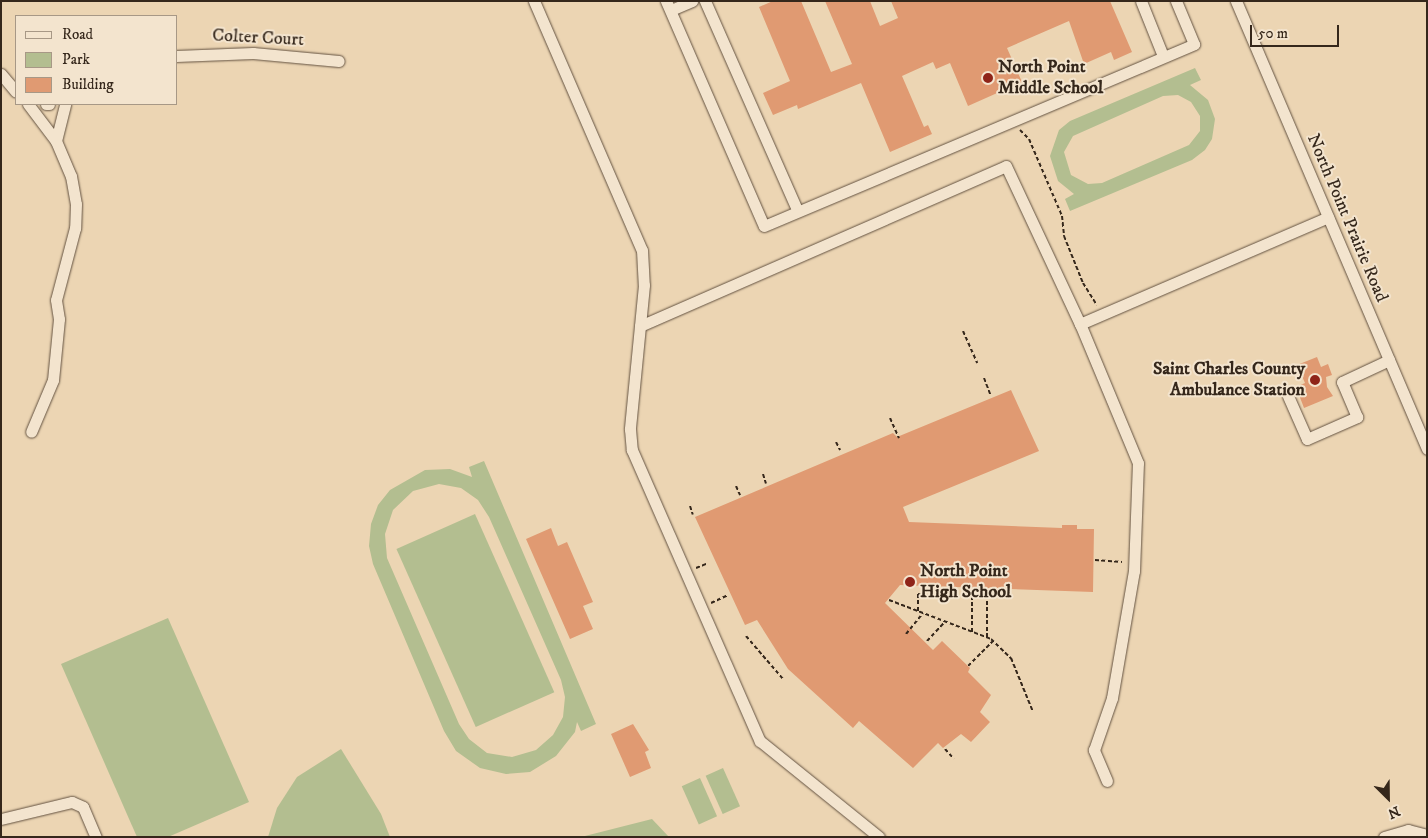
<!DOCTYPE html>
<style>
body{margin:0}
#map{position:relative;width:1428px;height:838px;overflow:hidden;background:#ecd5b3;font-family:"IM FELL DW Pica",serif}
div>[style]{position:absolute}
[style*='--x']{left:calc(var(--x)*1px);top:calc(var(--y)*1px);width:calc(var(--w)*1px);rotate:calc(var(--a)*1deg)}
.green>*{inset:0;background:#b3be90;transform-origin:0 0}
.building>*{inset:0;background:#e09a72}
.path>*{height:2px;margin-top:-1px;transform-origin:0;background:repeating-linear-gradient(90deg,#35271b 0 4px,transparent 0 6.5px)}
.roads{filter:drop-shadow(0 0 1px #635241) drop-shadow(0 0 1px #635241)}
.minor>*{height:11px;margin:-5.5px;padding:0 5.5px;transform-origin:5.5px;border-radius:5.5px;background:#f3e4ce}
.dots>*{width:14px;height:14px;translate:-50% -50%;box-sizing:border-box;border:2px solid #f3e4ce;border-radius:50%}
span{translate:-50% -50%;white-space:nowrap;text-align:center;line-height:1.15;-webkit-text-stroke:4px #f3e4ce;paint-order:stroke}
.street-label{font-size:18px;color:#35271b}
.poi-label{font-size:18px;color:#35271b;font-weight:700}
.left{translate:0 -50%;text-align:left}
.right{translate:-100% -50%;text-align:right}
.frame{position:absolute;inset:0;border:2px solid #35271b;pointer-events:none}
.legend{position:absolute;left:15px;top:15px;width:162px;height:90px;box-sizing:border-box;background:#f3e4ce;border:1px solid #a79886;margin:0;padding:6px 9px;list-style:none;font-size:15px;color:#35271b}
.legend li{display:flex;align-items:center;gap:10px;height:25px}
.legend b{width:25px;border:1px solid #a79886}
.north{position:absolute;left:1363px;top:773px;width:50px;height:50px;-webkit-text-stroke:4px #f3e4ce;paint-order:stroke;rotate:157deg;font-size:14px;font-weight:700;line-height:20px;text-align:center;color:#35271b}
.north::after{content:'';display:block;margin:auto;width:18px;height:22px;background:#35271b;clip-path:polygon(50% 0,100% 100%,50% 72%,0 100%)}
.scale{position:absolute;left:1250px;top:25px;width:89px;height:22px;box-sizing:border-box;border:2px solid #35271b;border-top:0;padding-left:6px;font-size:15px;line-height:18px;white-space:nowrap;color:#35271b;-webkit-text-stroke:4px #f3e4ce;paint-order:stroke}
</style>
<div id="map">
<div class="green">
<div style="clip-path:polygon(evenodd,1195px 68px,1201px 80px,1190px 85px,1208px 100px,1215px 119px,1212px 139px,1205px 150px,1192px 160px,1070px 211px,1065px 199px,1074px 194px,1058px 181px,1050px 156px,1059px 130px,1070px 121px,1195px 68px,1178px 95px,1191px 102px,1200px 116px,1200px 131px,1189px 145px,1102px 183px,1088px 184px,1071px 175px,1064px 152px,1073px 136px,1163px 96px,1178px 95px)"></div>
<div style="clip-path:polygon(evenodd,484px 461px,596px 724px,581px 731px,577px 722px,575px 732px,556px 756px,530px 772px,506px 774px,480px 768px,456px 751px,444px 731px,373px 564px,369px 546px,371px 524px,378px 505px,390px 490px,425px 470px,450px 469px,472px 477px,469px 467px,484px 461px,439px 484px,461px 488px,478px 500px,489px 517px,561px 680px,565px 697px,563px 717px,553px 735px,536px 750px,512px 757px,487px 753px,469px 739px,459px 724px,387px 558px,385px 534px,393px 510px,413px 491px,439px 484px)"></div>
<div style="left:475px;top:514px;width:195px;height:86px;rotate:66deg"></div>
<div style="clip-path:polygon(168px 618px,249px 802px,168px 837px,137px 837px,61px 664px)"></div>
<div style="clip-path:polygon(341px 749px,381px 814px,390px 837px,268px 837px,277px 808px,297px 777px)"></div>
<div style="left:723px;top:768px;width:42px;height:19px;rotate:66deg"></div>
<div style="left:700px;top:778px;width:42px;height:20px;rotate:66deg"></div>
<div style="clip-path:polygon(652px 819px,669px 837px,581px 837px)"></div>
</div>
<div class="building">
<div style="clip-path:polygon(773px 1px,801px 1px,831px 72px,852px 64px,825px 1px,870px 1px,880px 26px,898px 18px,891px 1px,1110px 1px,1132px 52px,1114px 60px,1111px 52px,1084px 64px,1069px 21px,1007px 48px,1022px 82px,968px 106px,950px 63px,936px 69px,933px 62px,902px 76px,924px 127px,928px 125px,932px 134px,890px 152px,861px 83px,798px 109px,797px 105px,773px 115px,763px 93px,790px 81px,759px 7px)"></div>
<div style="clip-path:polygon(1317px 357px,1321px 367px,1328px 364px,1332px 375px,1326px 377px,1327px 387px,1333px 396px,1304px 408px,1296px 387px,1305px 383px,1297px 365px)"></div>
<div style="clip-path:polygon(1011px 390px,1039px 451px,903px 507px,909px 522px,1062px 528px,1062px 525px,1077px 525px,1077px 529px,1094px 529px,1093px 592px,900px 585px,885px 603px,933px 650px,942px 641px,970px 668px,968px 672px,991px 695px,980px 712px,990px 722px,971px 742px,961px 734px,943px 748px,938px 743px,913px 768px,859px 721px,853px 728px,788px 669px,757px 620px,745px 625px,695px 517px,893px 433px,897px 437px)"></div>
<div style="clip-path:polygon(551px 528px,558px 546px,567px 542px,593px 602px,583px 606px,593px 629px,570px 639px,526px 539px)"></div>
<div style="clip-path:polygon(633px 724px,649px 750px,645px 752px,651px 768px,630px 777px,611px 734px)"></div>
</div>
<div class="path">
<div style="--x:1020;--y:130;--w:13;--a:45"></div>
<div style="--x:1029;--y:139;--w:84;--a:66.8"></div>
<div style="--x:1062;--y:216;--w:20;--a:84"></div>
<div style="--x:1064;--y:236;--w:51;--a:68"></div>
<div style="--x:1083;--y:283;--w:26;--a:58"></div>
<div style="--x:963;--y:331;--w:35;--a:66"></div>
<div style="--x:984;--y:378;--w:19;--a:69"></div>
<div style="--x:890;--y:418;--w:22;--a:66"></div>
<div style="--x:836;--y:442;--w:9;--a:63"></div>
<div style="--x:763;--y:474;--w:10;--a:73"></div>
<div style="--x:736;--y:486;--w:10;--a:66"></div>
<div style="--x:690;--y:506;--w:9;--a:72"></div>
<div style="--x:1095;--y:560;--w:27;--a:4"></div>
<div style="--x:696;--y:568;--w:11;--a:-22"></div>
<div style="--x:889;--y:600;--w:109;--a:20.9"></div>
<div style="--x:991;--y:639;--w:28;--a:44"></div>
<div style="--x:1011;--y:658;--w:58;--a:67.8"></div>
<div style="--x:711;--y:603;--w:19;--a:-25"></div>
<div style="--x:918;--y:611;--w:17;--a:-90"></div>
<div style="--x:918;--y:594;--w:18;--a:6"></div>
<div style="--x:972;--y:632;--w:41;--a:-90"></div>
<div style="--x:906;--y:634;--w:27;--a:-51"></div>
<div style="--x:746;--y:636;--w:57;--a:49.3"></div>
<div style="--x:987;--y:637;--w:46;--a:-90"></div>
<div style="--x:927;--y:641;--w:26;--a:-47"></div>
<div style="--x:968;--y:666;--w:35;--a:-45"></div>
<div style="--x:945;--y:749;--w:13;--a:48"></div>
</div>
<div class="roads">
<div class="minor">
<div style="--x:534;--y:1;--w:271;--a:66.6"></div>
<div style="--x:642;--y:250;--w:35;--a:87"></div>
<div style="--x:644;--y:285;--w:145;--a:95.6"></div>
<div style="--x:630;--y:429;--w:21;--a:85"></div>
<div style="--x:632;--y:450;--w:318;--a:66.3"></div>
<div style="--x:760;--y:741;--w:153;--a:38.9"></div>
<div style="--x:666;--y:1;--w:245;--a:66.5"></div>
<div style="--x:764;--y:226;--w:467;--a:-22.9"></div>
<div style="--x:1194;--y:44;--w:47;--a:-112.7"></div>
<div style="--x:705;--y:1;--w:228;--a:66.2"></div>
<div style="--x:1141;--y:1;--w:59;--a:68.2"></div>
<div style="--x:1236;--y:1;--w:487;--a:66.9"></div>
<div style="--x:671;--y:10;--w:23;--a:-23"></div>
<div style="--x:176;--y:56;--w:77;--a:-2.2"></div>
<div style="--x:253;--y:53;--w:86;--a:5.3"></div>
<div style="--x:1;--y:74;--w:23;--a:50"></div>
<div style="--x:28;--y:104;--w:46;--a:52.9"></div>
<div style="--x:56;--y:141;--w:38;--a:67"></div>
<div style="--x:71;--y:176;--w:28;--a:80"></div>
<div style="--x:76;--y:204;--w:24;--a:92"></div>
<div style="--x:75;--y:228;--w:74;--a:104.8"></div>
<div style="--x:56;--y:300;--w:19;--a:81"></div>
<div style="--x:59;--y:319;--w:61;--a:95.6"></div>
<div style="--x:53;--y:380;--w:56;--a:112.9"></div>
<div style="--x:46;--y:104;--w:3;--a:0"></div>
<div style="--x:56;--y:141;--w:38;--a:-76"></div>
<div style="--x:640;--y:326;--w:399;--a:-23.6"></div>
<div style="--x:1006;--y:166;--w:174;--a:64.9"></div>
<div style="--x:1288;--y:396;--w:47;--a:66.2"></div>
<div style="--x:1307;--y:439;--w:55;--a:-23.7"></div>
<div style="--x:1357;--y:417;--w:38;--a:-113"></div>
<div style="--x:1342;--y:382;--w:52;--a:-25.1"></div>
<div style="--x:1107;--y:781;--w:34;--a:-113"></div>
<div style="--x:1094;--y:750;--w:55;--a:-70.9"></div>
<div style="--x:1112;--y:698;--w:129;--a:-80.2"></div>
<div style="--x:1134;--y:571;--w:108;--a:-87.9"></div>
<div style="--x:1138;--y:463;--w:151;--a:-112.6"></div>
<div style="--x:1080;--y:324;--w:270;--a:-23.3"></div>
<div style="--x:1;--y:819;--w:73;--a:-13.5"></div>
<div style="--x:72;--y:802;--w:12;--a:24"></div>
<div style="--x:83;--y:807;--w:33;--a:67"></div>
<div style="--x:1384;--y:837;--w:25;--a:-16"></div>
<div style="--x:1408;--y:830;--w:20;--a:15"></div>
</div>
</div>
<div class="dots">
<div style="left:988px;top:78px;background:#8f2418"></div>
<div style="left:1315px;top:380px;background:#8f2418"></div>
<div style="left:910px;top:582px;background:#8f2418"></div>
</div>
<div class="street-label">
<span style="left:258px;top:38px;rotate:3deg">Colter Court</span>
<span style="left:1347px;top:218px;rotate:67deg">North Point Prairie Road</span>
</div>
<div class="poi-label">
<span class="left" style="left:998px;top:78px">North Point<br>Middle School</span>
<span class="right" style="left:1305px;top:380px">Saint Charles County<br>Ambulance Station</span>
<span class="left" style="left:920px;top:582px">North Point<br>High School</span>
</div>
<div class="frame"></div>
<ul class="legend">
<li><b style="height:6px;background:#f3e4ce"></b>Road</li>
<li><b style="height:14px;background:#b3be90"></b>Park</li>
<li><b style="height:14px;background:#e09a72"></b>Building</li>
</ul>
<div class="north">N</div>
<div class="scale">50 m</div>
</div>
